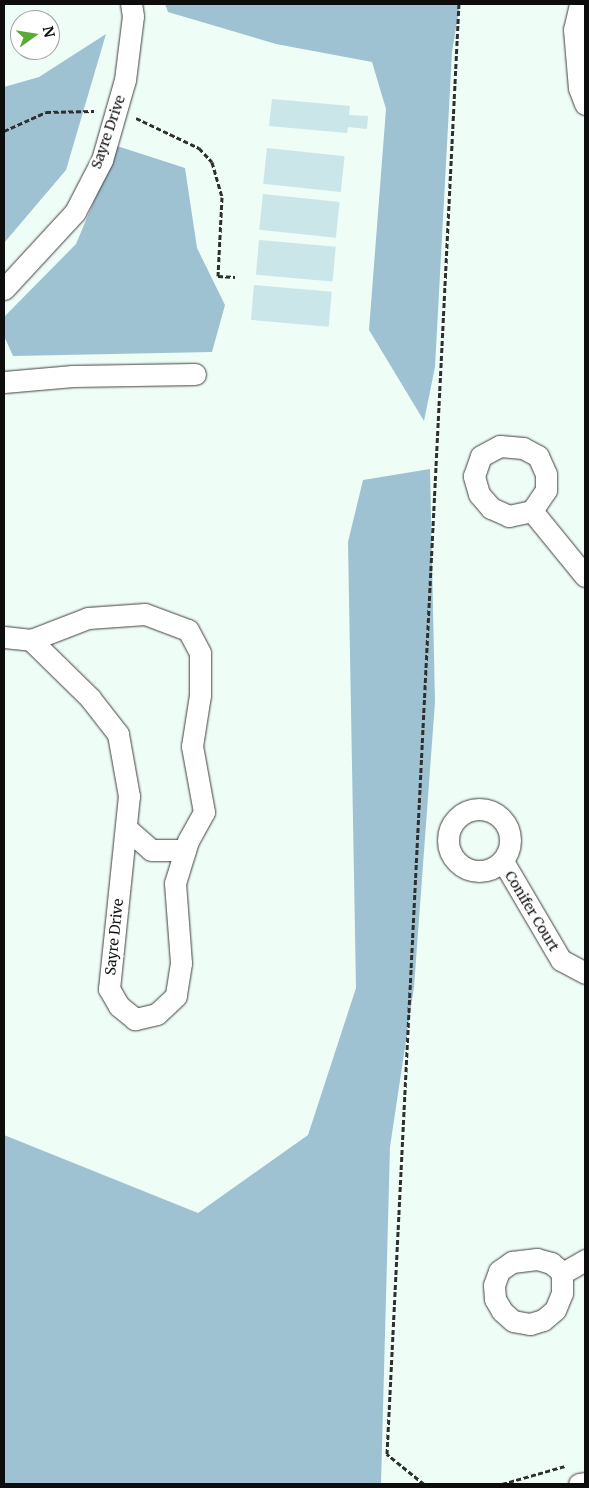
<!DOCTYPE html>
<style>
body{margin:0}
#map{position:relative;width:589px;height:1488px;overflow:hidden;background:#eefdf6;font-family:Merriweather,serif}
div>[style]{position:absolute}
[style*='--x']{left:calc(var(--x)*1px);top:calc(var(--y)*1px);width:calc(var(--w)*1px);rotate:calc(var(--a)*1deg)}
.forest>*{inset:0;background:#9ec2d1}
.pitch>*{inset:0;background:#cae6e8;transform-origin:0 0}
.path>*{height:3px;margin-top:-1.5px;transform-origin:0;background:repeating-linear-gradient(90deg,#2f2f2f 0 5px,transparent 0 7.5px)}
.roads{filter:drop-shadow(0 0 1px #404040) drop-shadow(0 0 1px #404040)}
.street>*{height:21px;margin:-10.5px;padding:0 10.5px;transform-origin:10.5px;border-radius:10.5px;background:#fff}
.street>.ring{margin:-10.5px;padding:0;box-sizing:content-box;background:none;border:21px solid #fff;border-radius:50%}
span{translate:-50% -50%;white-space:nowrap;text-align:center;line-height:1.15;-webkit-text-stroke:5px #fff;paint-order:stroke}
.street-label{font-size:14px;color:#0d0d0d}
.frame{position:absolute;inset:0;border:5px solid #0d0d0d;pointer-events:none}
.north{position:absolute;left:10px;top:10px;width:50px;height:50px;box-sizing:border-box;background:#fff;border:1px solid #9e9e9e;border-radius:50%;rotate:77deg;font-size:14px;font-weight:700;line-height:20px;text-align:center;color:#0d0d0d}
.north::after{content:'';display:block;margin:auto;width:18px;height:22px;background:#5aaa37;clip-path:polygon(50% 0,100% 100%,50% 72%,0 100%)}
</style>
<div id="map">
<div class="forest">
<div style="clip-path:polygon(165px 4px,460px 4px,452px 52px,435px 367px,424px 421px,369px 330px,386px 109px,372px 62px,276px 44px,168px 12px)"></div>
<div style="clip-path:polygon(106px 34px,66px 170px,4px 243px,4px 87px,39px 77px)"></div>
<div style="clip-path:polygon(117px 146px,185px 168px,197px 248px,225px 305px,212px 352px,13px 356px,4px 336px,4px 317px,76px 244px)"></div>
<div style="clip-path:polygon(430px 469px,435px 702px,414px 987px,390px 1147px,381px 1484px,4px 1484px,4px 1135px,198px 1213px,308px 1135px,356px 988px,348px 542px,363px 480px)"></div>
</div>
<div class="pitch">
<div style="clip-path:polygon(272px 99px,350px 106px,349px 115px,368px 116px,367px 129px,348px 127px,347px 133px,269px 126px)"></div>
<div style="left:267px;top:148px;width:78px;height:36px;rotate:6deg"></div>
<div style="left:263px;top:194px;width:77px;height:36px;rotate:6deg"></div>
<div style="left:259px;top:240px;width:77px;height:35px;rotate:5deg"></div>
<div style="left:254px;top:285px;width:78px;height:35px;rotate:5deg"></div>
</div>
<div class="path">
<div style="--x:136;--y:118;--w:70;--a:25.5"></div>
<div style="--x:199;--y:148;--w:19;--a:47"></div>
<div style="--x:212;--y:162;--w:36;--a:74"></div>
<div style="--x:222;--y:197;--w:79;--a:92.9"></div>
<div style="--x:218;--y:276;--w:17;--a:3"></div>
<div style="--x:4;--y:131;--w:46;--a:-24.3"></div>
<div style="--x:46;--y:112;--w:48;--a:-1.2"></div>
<div style="--x:424;--y:1484;--w:48;--a:-141"></div>
<div style="--x:387;--y:1454;--w:1452;--a:-87.16"></div>
<div style="--x:502;--y:1484;--w:66;--a:-15.9"></div>
</div>
<div class="roads">
<div class="street">
<div style="--x:580;--y:4;--w:26;--a:103"></div>
<div style="--x:574;--y:29;--w:59;--a:85.2"></div>
<div style="--x:579;--y:88;--w:17;--a:69"></div>
<div style="--x:4;--y:289;--w:105;--a:-47.3"></div>
<div style="--x:75;--y:212;--w:59;--a:-62.6"></div>
<div style="--x:102;--y:160;--w:83;--a:-74"></div>
<div style="--x:125;--y:80;--w:64;--a:-82.9"></div>
<div style="--x:133;--y:16;--w:12;--a:-99"></div>
<div style="--x:4;--y:382;--w:69;--a:-5"></div>
<div style="--x:73;--y:376;--w:122;--a:-0.9"></div>
<div style="--x:500;--y:446;--w:23;--a:5"></div>
<div style="--x:523;--y:448;--w:17;--a:28"></div>
<div style="--x:538;--y:456;--w:20;--a:66"></div>
<div style="--x:546;--y:474;--w:16;--a:90"></div>
<div style="--x:546;--y:490;--w:25;--a:124"></div>
<div style="--x:532;--y:511;--w:24;--a:168"></div>
<div style="--x:509;--y:516;--w:20;--a:-156"></div>
<div style="--x:491;--y:508;--w:18;--a:-131"></div>
<div style="--x:479;--y:494;--w:19;--a:-106"></div>
<div style="--x:474;--y:476;--w:21;--a:-71"></div>
<div style="--x:481;--y:456;--w:21;--a:-28"></div>
<div style="--x:532;--y:511;--w:84;--a:50.8"></div>
<div style="--x:4;--y:637;--w:27;--a:6"></div>
<div style="--x:31;--y:640;--w:61;--a:-21.1"></div>
<div style="--x:88;--y:618;--w:57;--a:-4"></div>
<div style="--x:145;--y:614;--w:46;--a:20.4"></div>
<div style="--x:188;--y:630;--w:26;--a:62"></div>
<div style="--x:200;--y:653;--w:42;--a:90"></div>
<div style="--x:200;--y:695;--w:52;--a:98.9"></div>
<div style="--x:192;--y:746;--w:67;--a:79.7"></div>
<div style="--x:204;--y:812;--w:33;--a:119"></div>
<div style="--x:188;--y:841;--w:44;--a:107.2"></div>
<div style="--x:175;--y:883;--w:80;--a:85.7"></div>
<div style="--x:181;--y:963;--w:33;--a:99"></div>
<div style="--x:176;--y:996;--w:26;--a:137"></div>
<div style="--x:157;--y:1014;--w:23;--a:167"></div>
<div style="--x:135;--y:1019;--w:21;--a:-141"></div>
<div style="--x:119;--y:1006;--w:20;--a:-120"></div>
<div style="--x:109;--y:989;--w:194;--a:-84.1"></div>
<div style="--x:129;--y:796;--w:63;--a:-100.1"></div>
<div style="--x:118;--y:734;--w:46;--a:-127.9"></div>
<div style="--x:90;--y:698;--w:83;--a:-135.5"></div>
<div class="ring" style="left:448px;top:809px;width:41px;height:41px"></div>
<div style="--x:126;--y:828;--w:33;--a:41"></div>
<div style="--x:151;--y:850;--w:34;--a:0"></div>
<div style="--x:504;--y:863;--w:113;--a:59.6"></div>
<div style="--x:561;--y:960;--w:27;--a:28"></div>
<div style="--x:537;--y:1259;--w:15;--a:16"></div>
<div style="--x:551;--y:1263;--w:14;--a:39"></div>
<div style="--x:562;--y:1272;--w:21;--a:90"></div>
<div style="--x:562;--y:1293;--w:18;--a:112"></div>
<div style="--x:555;--y:1310;--w:16;--a:140"></div>
<div style="--x:543;--y:1320;--w:14;--a:163"></div>
<div style="--x:530;--y:1324;--w:17;--a:-170"></div>
<div style="--x:513;--y:1321;--w:15;--a:-138"></div>
<div style="--x:502;--y:1311;--w:14;--a:-120"></div>
<div style="--x:495;--y:1299;--w:14;--a:-94"></div>
<div style="--x:494;--y:1285;--w:15;--a:-70"></div>
<div style="--x:499;--y:1271;--w:16;--a:-35"></div>
<div style="--x:512;--y:1262;--w:25;--a:-7"></div>
<div style="--x:561;--y:1274;--w:28;--a:-30"></div>
<div style="--x:579;--y:1484;--w:6;--a:-9"></div>
</div>
</div>
<div class="street-label">
<span style="left:108px;top:132px;rotate:-71deg">Sayre Drive</span>
<span style="left:532px;top:911px;rotate:59deg">Conifer Court</span>
<span style="left:114px;top:937px;rotate:-84deg">Sayre Drive</span>
</div>
<div class="frame"></div>
<div class="north">N</div>
</div>
